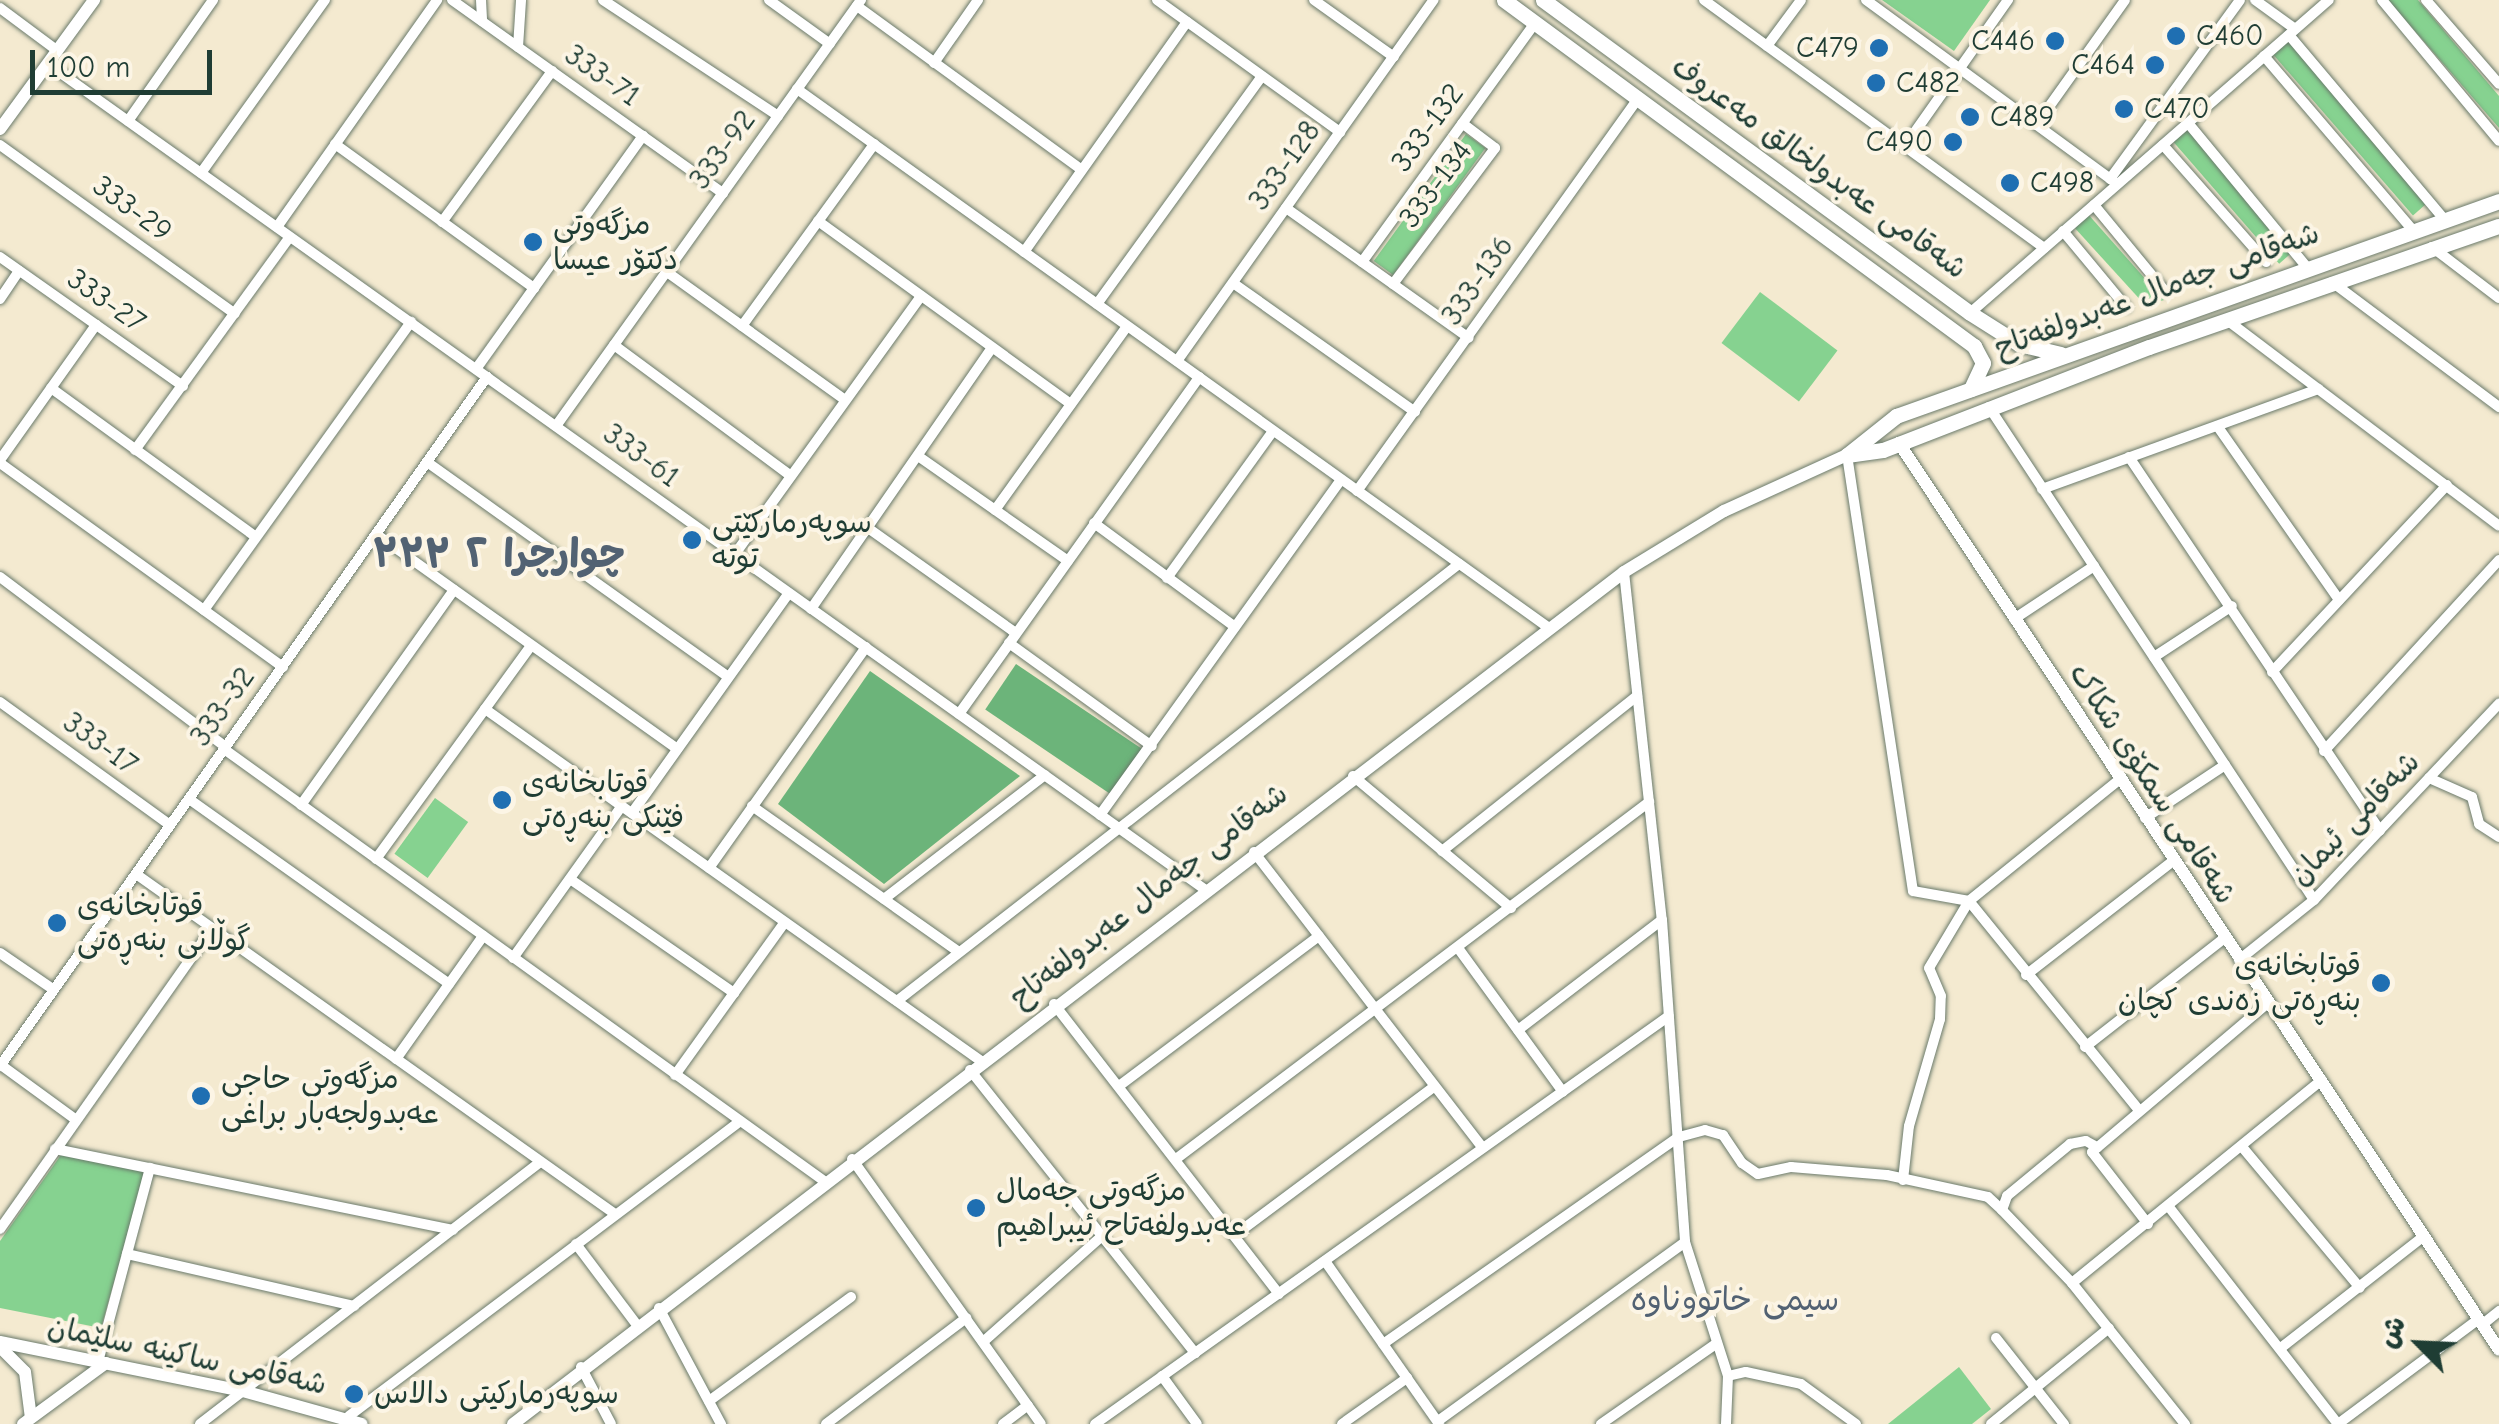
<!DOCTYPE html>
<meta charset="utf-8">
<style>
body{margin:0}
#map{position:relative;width:2499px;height:1424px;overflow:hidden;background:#f4ead0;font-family:"Comic Neue","Playpen Sans Arabic",sans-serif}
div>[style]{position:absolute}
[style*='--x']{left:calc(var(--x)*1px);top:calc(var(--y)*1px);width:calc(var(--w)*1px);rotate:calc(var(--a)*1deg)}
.green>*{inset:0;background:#86d290;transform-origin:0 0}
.forest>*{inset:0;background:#6cb47a;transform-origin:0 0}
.roads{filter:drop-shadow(0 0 2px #6a7a6b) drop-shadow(0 0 2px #6a7a6b)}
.minor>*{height:10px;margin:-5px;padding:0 5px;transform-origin:5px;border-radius:5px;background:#fff}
.tertiary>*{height:12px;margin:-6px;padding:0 6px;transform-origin:6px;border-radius:6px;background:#fff}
.secondary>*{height:15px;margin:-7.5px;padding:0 7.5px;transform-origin:7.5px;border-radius:7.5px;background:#fff}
.dots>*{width:28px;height:28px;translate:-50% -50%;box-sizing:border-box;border:5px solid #fcf5e5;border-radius:50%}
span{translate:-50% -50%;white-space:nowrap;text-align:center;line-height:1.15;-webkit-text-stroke:8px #fcf5e5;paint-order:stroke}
.poi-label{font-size:30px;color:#1f3d34}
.left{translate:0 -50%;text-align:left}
.right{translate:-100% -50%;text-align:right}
.street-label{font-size:30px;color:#1f3d34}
.neighbourhood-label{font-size:32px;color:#526273}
.district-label{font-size:40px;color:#526273;font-weight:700}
.north{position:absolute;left:2369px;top:1294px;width:100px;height:100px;-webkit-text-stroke:8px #fcf5e5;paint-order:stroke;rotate:294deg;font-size:28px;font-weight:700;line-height:40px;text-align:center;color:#1f3d34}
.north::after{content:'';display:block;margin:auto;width:35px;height:45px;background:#1f3d34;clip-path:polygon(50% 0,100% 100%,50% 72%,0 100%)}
.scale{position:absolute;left:30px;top:50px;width:182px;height:45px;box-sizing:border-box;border:5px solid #1f3d34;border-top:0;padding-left:12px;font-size:30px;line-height:35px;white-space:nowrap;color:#1f3d34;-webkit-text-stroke:8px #fcf5e5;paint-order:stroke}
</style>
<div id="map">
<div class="green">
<div style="clip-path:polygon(1882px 0,1990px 0,1954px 51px)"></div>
<div style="clip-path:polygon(2388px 0,2418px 0,2499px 96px,2499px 128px)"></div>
<div style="left:2287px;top:40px;width:215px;height:20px;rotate:49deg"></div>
<div style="left:2186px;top:126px;width:165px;height:20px;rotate:49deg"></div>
<div style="left:1466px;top:134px;width:24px;height:157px;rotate:36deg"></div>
<div style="clip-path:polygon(2087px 213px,2164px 300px,2145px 305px,2073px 226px)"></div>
<div style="left:1760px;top:292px;width:97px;height:64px;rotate:37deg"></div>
<div style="left:435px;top:798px;width:41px;height:69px;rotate:36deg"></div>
<div style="clip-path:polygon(63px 1152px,146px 1168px,101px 1328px,0 1308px,0 1241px)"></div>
<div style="clip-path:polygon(1959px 1367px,1991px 1409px,1972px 1424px,1888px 1424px)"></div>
</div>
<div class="forest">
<div style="left:1016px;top:664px;width:154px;height:55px;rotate:34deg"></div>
<div style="clip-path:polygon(870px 671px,1020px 776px,884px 884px,778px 804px)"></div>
</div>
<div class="roads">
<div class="minor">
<div style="--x:452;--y:0;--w:333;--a:35.5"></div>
<div style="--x:481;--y:0;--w:21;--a:87"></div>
<div style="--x:603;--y:0;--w:210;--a:33.5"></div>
<div style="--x:769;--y:0;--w:75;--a:35.8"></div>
<div style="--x:1157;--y:0;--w:226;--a:35.8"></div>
<div style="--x:1314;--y:0;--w:98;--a:35.5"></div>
<div style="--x:1704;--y:0;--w:421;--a:36.1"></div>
<div style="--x:1866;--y:0;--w:311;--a:36.2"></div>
<div style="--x:2255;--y:0;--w:49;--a:35.9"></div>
<div style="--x:2382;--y:0;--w:183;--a:50.3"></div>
<div style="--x:2426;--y:0;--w:111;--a:49"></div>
<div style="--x:857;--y:6;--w:278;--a:36.1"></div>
<div style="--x:0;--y:8;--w:72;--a:36.6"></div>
<div style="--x:2289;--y:35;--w:238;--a:49.9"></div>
<div style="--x:1767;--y:46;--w:57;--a:-53.5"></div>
<div style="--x:518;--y:47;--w:47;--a:-86.3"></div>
<div style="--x:2264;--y:56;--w:226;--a:49.5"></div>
<div style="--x:934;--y:63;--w:77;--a:-55.1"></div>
<div style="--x:48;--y:64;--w:1420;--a:35.51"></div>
<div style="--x:797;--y:89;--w:925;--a:35.63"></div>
<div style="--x:128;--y:121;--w:148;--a:-54.9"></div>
<div style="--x:2188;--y:123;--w:185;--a:50.5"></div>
<div style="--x:2036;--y:125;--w:153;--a:-54.5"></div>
<div style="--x:335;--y:144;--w:246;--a:35.9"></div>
<div style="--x:0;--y:145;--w:289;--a:35.7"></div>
<div style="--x:2163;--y:145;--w:156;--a:48.6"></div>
<div style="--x:1905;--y:146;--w:179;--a:-54.8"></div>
<div style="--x:201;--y:173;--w:213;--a:-54.4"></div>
<div style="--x:2110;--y:179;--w:221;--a:-54"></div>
<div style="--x:2094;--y:205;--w:112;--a:50.5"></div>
<div style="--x:1286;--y:208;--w:224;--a:35.4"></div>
<div style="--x:818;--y:221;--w:312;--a:35.9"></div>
<div style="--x:442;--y:222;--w:187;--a:-53.9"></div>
<div style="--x:277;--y:227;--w:278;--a:-54.8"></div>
<div style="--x:2063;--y:231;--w:99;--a:50.3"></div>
<div style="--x:2432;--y:247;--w:84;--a:37.3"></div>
<div style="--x:1024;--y:252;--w:282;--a:-54.7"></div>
<div style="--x:0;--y:257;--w:224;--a:35.2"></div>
<div style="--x:1362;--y:262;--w:295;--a:-54.1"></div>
<div style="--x:667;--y:272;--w:219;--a:35.7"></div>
<div style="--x:2332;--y:282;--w:209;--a:36.8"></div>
<div style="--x:1233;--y:283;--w:223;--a:35.3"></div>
<div style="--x:1393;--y:284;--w:170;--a:-53.1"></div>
<div style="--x:1495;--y:148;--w:41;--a:-142.9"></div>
<div style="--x:0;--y:299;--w:34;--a:-56"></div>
<div style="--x:1097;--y:304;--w:281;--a:-54.1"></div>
<div style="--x:1970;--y:313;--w:476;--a:-41.1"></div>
<div style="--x:2227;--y:320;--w:341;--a:37.1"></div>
<div style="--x:742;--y:326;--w:225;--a:-54"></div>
<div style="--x:614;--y:345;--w:220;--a:36.5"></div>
<div style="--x:1177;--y:361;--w:443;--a:-54.6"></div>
<div style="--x:476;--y:369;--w:287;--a:-54.4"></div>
<div style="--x:51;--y:388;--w:253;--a:36"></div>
<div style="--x:1989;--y:407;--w:590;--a:56.61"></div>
<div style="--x:556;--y:426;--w:524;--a:-54.4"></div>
<div style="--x:2218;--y:427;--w:211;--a:55"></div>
<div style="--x:135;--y:450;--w:263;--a:-54"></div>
<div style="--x:1847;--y:455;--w:441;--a:81.4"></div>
<div style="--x:1913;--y:891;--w:57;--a:10.1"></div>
<div style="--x:1969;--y:901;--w:194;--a:-38.9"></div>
<div style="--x:918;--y:456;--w:183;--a:35"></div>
<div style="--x:2129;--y:457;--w:450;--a:56.1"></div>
<div style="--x:0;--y:460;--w:166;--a:-54.6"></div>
<div style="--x:427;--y:462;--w:370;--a:35.5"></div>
<div style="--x:0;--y:463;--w:349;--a:35.8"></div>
<div style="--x:2042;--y:489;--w:294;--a:-19.9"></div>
<div style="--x:1357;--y:491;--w:482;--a:-54.4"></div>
<div style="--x:995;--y:510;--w:226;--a:-54.3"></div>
<div style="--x:1094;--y:523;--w:175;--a:36.4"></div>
<div style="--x:868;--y:528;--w:181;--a:35.4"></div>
<div style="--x:376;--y:534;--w:370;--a:35.5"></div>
<div style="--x:735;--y:554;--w:318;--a:-54.2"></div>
<div style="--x:1624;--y:572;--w:350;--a:83.8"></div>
<div style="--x:1662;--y:920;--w:323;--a:85.9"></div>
<div style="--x:1685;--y:1242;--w:141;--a:72.2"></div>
<div style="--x:1728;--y:1376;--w:48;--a:92.4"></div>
<div style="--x:0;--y:577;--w:283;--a:37"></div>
<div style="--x:1167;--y:578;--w:181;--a:-54.2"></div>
<div style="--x:811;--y:609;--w:318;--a:-55.3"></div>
<div style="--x:204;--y:610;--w:355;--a:-54.3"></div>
<div style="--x:2014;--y:619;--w:96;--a:-33.5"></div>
<div style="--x:1009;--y:643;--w:176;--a:35.8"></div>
<div style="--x:2154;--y:657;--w:93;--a:-33.2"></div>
<div style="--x:2272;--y:672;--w:256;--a:-46.9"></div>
<div style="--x:0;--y:702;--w:210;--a:35.9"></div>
<div style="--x:485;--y:709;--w:608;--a:35.36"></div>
<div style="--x:959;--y:714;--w:414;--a:-54.5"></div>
<div style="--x:224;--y:749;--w:739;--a:35.75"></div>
<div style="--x:2324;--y:751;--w:259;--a:-47.5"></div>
<div style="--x:1353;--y:776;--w:206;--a:39.9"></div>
<div style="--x:2429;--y:778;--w:47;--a:23.8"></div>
<div style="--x:2472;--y:797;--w:28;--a:75"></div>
<div style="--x:2479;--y:824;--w:24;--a:33"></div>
<div style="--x:189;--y:799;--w:319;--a:35.4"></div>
<div style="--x:301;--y:805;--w:264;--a:-54.6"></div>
<div style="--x:752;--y:806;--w:253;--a:35.2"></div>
<div style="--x:632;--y:813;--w:270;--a:-54.5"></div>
<div style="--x:1100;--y:815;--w:413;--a:-54.3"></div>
<div style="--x:2145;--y:818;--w:96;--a:-33.5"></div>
<div style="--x:1442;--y:851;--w:249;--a:-38.5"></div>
<div style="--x:1254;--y:852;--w:374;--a:52.3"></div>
<div style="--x:376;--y:859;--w:263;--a:-54"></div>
<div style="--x:709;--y:868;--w:271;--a:-54.6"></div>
<div style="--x:136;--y:874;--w:587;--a:35.37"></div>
<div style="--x:570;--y:879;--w:200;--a:34.8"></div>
<div style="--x:884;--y:899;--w:203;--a:-37.6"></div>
<div style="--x:1969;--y:901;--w:269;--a:50.9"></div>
<div style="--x:1458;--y:948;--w:178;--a:53.9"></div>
<div style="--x:0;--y:953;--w:65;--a:34.4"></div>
<div style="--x:513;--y:958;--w:187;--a:-54.4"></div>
<div style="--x:2239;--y:960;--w:96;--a:-38.7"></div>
<div style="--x:2314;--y:900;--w:270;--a:-46.7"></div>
<div style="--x:2026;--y:975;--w:186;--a:-37.8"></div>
<div style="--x:897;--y:1001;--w:712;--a:-37.87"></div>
<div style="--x:1054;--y:1004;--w:367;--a:52.2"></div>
<div style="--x:1518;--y:1030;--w:181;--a:-37.4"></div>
<div style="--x:2085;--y:1047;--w:175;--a:-38"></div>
<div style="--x:396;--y:1059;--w:151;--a:-54.7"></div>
<div style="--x:1;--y:1065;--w:92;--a:36.1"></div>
<div style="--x:0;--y:1066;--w:844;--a:-54.75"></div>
<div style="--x:970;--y:1070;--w:362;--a:51.5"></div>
<div style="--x:675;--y:1075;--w:188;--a:-54.3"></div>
<div style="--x:1119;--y:1086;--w:250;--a:-36.9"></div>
<div style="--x:2243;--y:1148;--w:182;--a:50.1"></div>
<div style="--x:55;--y:1149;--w:406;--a:11.5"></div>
<div style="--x:852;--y:1159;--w:325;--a:54.5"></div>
<div style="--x:1176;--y:1159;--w:593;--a:-37.04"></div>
<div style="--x:1903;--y:1180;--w:54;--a:-83.7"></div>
<div style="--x:1909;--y:1126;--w:111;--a:-73.8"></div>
<div style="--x:1940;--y:1019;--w:23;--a:-88"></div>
<div style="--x:1941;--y:996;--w:30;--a:-113"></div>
<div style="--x:1929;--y:968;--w:78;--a:-59.2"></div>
<div style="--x:2169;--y:1207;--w:275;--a:52.1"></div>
<div style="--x:2002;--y:1210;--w:101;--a:46.2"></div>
<div style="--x:2072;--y:1283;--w:181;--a:51.3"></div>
<div style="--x:2148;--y:1224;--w:91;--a:-127.9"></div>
<div style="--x:2092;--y:1152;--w:231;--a:-40.3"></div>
<div style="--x:0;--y:1229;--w:368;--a:-54.8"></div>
<div style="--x:1235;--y:1235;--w:249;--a:-36.7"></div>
<div style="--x:576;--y:1244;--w:101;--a:53"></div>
<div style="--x:127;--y:1254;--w:233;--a:12.9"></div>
<div style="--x:1325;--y:1261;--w:199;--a:55"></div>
<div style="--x:2072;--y:1283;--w:322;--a:-39.1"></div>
<div style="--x:659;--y:1308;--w:132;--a:61.9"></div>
<div style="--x:2483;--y:1324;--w:21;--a:-39"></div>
<div style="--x:1996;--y:1338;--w:110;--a:51.7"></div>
<div style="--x:983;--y:1342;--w:159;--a:-41.7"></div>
<div style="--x:1383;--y:1344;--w:361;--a:-35"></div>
<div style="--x:1679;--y:1137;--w:27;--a:-15"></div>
<div style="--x:1705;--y:1130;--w:19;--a:16"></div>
<div style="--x:1723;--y:1135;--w:34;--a:56"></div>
<div style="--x:1742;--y:1163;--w:19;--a:35"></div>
<div style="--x:1758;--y:1174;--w:34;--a:-12"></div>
<div style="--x:1791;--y:1167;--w:96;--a:4.8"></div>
<div style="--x:1887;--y:1175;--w:103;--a:12.3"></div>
<div style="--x:1988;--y:1197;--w:19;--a:43"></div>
<div style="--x:2002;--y:1210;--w:15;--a:-70"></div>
<div style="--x:2007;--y:1196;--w:82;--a:-39.5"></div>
<div style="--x:2070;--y:1144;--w:16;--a:-11"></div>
<div style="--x:2086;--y:1141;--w:13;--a:29"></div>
<div style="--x:2282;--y:1347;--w:180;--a:-38"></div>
<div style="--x:98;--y:1362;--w:201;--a:-75"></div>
<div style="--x:581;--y:1367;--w:64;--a:62.2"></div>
<div style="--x:1162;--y:1376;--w:59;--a:53.9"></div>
<div style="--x:1728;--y:1376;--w:18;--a:-13"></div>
<div style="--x:1746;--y:1372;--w:56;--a:12.3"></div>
<div style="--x:1801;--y:1384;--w:68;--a:36"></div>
<div style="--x:709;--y:1401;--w:176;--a:-36.2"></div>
<div style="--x:349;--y:1416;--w:490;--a:-37"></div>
<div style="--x:1438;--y:1421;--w:305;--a:-35.9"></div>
<div style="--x:200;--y:1424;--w:429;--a:-37.6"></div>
<div style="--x:826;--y:1424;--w:176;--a:-37.1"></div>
<div style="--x:1003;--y:1424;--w:31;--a:-37"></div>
<div style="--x:1095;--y:1424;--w:704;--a:-35.41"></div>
<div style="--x:1342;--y:1424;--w:80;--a:-35.3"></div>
<div style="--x:1601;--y:1424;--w:141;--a:-34.9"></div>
<div style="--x:1991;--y:1424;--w:152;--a:-39.1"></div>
<div style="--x:2338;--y:1424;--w:176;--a:-36.7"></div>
</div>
<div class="tertiary">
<div style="--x:0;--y:129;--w:160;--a:-53.9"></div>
<div style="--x:1899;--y:443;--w:1087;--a:56.51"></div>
<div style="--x:0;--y:1342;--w:248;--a:11.4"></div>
<div style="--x:243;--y:1391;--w:123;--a:15.5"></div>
<div style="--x:0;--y:1347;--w:35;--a:45"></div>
<div style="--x:25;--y:1372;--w:46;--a:82.6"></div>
<div style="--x:23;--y:1424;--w:103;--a:-36.3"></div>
<div style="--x:513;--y:1424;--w:1400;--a:-37.48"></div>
<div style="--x:1624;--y:572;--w:117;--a:-31.4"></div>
<div style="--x:1724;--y:511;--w:135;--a:-24.5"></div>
</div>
<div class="secondary">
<div style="--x:1504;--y:0;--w:584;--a:36.36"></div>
<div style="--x:1974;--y:346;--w:19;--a:62"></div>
<div style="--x:1983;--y:363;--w:29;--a:115"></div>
<div style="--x:1543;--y:0;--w:529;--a:36.24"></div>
<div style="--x:1970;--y:313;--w:58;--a:32.3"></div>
<div style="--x:2019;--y:344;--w:43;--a:13.4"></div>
<div style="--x:1847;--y:455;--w:63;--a:-38.5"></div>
<div style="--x:1896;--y:416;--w:640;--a:-19.62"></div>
<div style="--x:1847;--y:455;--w:36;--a:-8"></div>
<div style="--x:1883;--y:450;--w:285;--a:-21.2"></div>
<div style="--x:2149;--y:347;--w:370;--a:-19.1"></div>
</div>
</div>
<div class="dots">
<div style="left:2176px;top:36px;background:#1f6fb2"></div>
<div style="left:2055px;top:41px;background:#1f6fb2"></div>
<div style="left:1879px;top:48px;background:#1f6fb2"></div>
<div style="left:2155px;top:65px;background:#1f6fb2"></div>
<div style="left:1876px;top:83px;background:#1f6fb2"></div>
<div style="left:2124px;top:109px;background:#1f6fb2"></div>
<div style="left:1970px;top:117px;background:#1f6fb2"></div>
<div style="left:1953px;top:142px;background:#1f6fb2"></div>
<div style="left:2010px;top:183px;background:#1f6fb2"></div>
<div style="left:533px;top:242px;background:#1f6fb2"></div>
<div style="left:692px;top:540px;background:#1f6fb2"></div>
<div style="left:502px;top:800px;background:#1f6fb2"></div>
<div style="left:57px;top:923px;background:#1f6fb2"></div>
<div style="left:2381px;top:983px;background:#1f6fb2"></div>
<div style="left:201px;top:1096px;background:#1f6fb2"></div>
<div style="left:976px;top:1208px;background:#1f6fb2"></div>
<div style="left:354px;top:1394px;background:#1f6fb2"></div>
</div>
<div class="poi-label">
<span class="left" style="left:2196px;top:36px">C460</span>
<span class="right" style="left:2035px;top:41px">C446</span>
<span class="right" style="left:1859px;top:48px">C479</span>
<span class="right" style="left:2135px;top:65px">C464</span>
<span class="left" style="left:1896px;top:83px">C482</span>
<span class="left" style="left:2144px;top:109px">C470</span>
<span class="left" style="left:1990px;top:117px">C489</span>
<span class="right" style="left:1933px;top:142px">C490</span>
<span class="left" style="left:2030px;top:183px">C498</span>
<span class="left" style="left:553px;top:242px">مزگەوتی<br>دکتۆر عیسا</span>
<span class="left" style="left:712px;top:540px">سوپەرمارکێتی<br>توتە</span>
<span class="left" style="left:522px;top:800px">قوتابخانەی<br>فێنکی بنەڕەتی</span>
<span class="left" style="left:77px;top:923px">قوتابخانەی<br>گوڵانی بنەڕەتی</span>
<span class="right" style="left:2361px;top:983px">قوتابخانەی<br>بنەڕەتی زەندی کچان</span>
<span class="left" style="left:221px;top:1096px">مزگەوتی حاجی<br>عەبدولجەبار براغی</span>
<span class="left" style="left:996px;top:1208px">مزگەوتی جەمال<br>عەبدولفەتاح ئیبراهیم</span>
<span class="left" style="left:374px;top:1394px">سوپەرمارکیتی دالاس</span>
</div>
<div class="street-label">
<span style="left:602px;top:76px;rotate:35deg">333-71</span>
<span style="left:1428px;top:128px;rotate:-54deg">333-132</span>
<span style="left:723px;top:150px;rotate:-54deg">333-92</span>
<span style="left:1285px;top:166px;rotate:-55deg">333-128</span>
<span style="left:1819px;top:168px;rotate:36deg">شەقامی عەبدولخالق مەعروف</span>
<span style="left:1436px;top:185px;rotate:-53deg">333-134</span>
<span style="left:132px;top:209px;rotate:36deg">333-29</span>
<span style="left:1478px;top:281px;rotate:-55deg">333-136</span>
<span style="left:2157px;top:291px;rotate:-20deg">شەقامی جەمال عەبدولفەتاح</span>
<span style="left:106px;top:301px;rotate:35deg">333-27</span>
<span style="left:641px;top:456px;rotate:36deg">333-61</span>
<span style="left:223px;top:707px;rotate:-55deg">333-32</span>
<span style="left:100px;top:744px;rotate:36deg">333-17</span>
<span style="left:2152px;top:784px;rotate:57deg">شەقامی سمکۆی شکاک</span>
<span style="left:2355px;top:819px;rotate:-46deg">شەقامی ئیمان</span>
<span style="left:1149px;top:896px;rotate:-38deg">شەقامی جەمال عەبدولفەتاح</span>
<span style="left:187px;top:1356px;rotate:12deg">شەقامی ساکینە سلێمان</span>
</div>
<div class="neighbourhood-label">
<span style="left:1735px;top:1300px">سیمی خاتووناوه</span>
</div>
<div class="district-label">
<span style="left:499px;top:554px">چوارچرا ٢ ٣٣٣</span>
</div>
<div class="north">ش</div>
<div class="scale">100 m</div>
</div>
